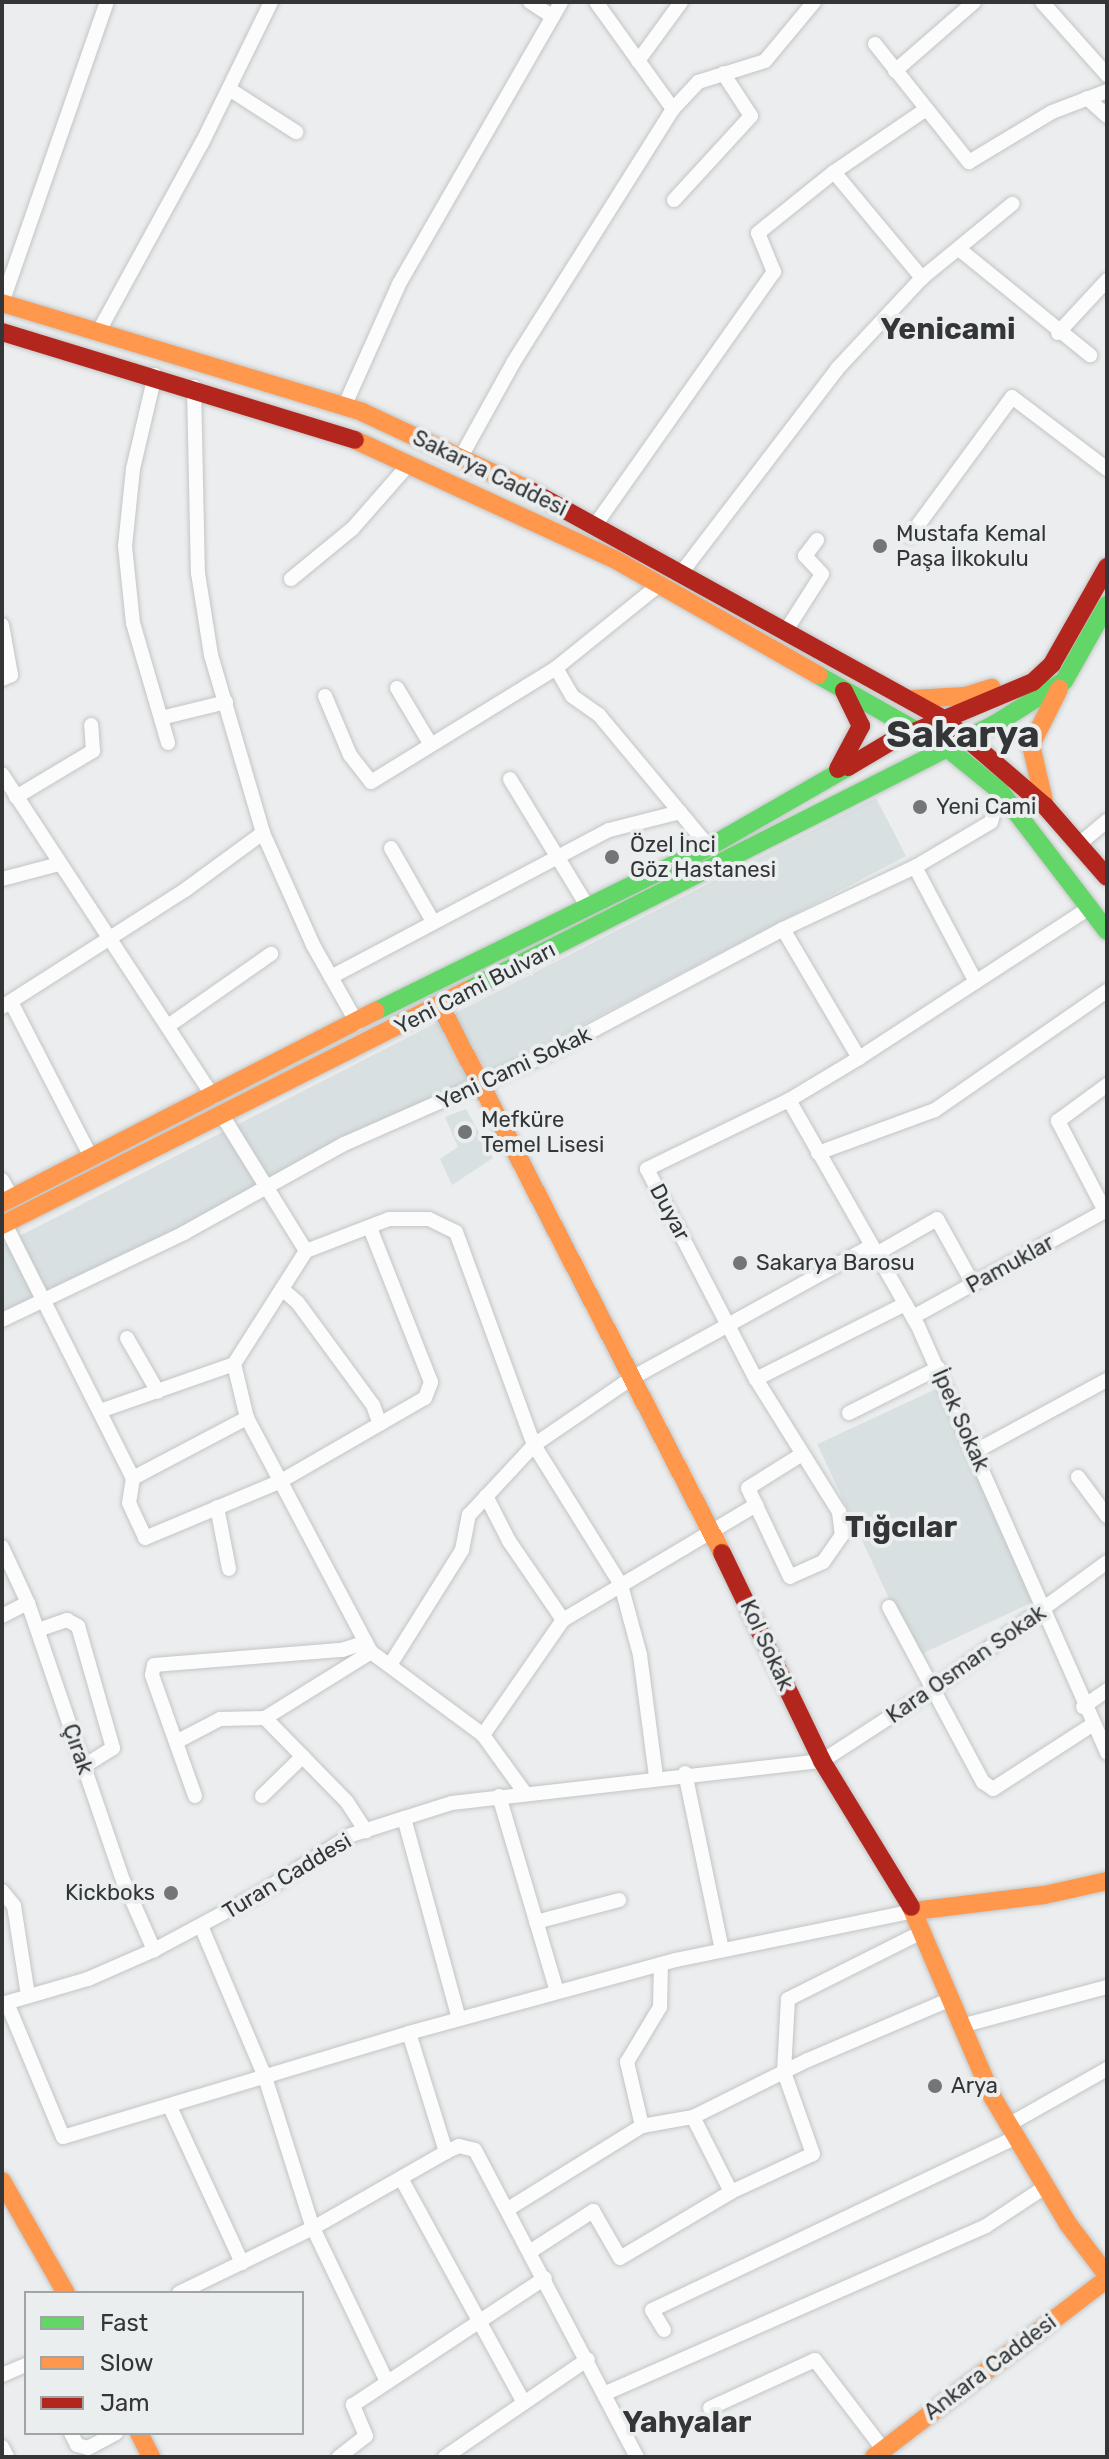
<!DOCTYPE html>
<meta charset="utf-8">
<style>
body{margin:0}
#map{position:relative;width:1109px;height:2459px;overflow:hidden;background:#ebedee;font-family:Rubik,sans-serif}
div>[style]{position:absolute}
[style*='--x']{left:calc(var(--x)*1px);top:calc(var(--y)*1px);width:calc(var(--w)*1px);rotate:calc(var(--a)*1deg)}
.built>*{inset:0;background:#d8e0e1;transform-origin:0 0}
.roads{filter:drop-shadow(0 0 2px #c3c5c5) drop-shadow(0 0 2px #c3c5c5)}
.street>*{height:14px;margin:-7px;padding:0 7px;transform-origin:7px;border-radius:7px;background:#fcfcfc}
.fast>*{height:18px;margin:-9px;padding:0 9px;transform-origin:9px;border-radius:9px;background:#63d668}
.slow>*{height:18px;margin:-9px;padding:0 9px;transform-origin:9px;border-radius:9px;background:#ff974d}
.jam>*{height:18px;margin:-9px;padding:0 9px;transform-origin:9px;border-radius:9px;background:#b3261e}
.dots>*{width:22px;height:22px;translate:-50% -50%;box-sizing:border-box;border:4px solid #eaeeef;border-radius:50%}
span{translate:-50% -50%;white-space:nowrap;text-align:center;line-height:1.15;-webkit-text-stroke:8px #eaeeef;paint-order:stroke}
.street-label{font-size:22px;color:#343536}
.poi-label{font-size:22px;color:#343536}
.left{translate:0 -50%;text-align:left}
.right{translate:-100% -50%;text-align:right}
.district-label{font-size:30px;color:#343536;font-weight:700}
.town-label{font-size:38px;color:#343536;font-weight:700}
.frame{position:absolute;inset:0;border:4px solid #343536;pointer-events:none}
.legend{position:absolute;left:24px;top:2291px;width:280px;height:144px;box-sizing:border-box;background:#eaeeef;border:2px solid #a1a4a5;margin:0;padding:10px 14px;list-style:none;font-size:24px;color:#343536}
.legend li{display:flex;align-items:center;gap:16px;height:40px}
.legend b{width:40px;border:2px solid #a1a4a5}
</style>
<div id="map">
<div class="built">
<div style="clip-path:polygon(876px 798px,906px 856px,492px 1072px,2px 1317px,2px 1245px)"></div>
<div style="clip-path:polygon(466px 1109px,493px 1158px,452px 1185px,440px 1159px,458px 1147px,445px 1117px)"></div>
<div style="left:936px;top:1389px;width:234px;height:131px;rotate:65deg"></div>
</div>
<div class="roads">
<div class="street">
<div style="--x:530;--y:2;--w:27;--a:33"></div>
<div style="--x:1042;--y:2;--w:98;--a:48.3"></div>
<div style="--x:875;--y:44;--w:151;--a:51.5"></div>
<div style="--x:969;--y:162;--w:97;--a:-31.1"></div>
<div style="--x:1052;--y:112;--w:59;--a:-20.9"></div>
<div style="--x:638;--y:61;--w:73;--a:-53.9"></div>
<div style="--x:895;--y:71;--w:105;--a:-41.1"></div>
<div style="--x:229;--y:89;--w:80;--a:32.7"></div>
<div style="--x:1087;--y:98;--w:27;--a:42"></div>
<div style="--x:673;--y:109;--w:37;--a:-47"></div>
<div style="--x:698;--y:82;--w:70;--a:-17.4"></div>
<div style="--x:765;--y:61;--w:77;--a:-50.3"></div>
<div style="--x:834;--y:172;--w:138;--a:50.3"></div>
<div style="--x:674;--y:200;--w:114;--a:-47.5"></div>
<div style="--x:751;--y:116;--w:51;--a:-123.1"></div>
<div style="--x:959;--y:249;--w:169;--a:39"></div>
<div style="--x:2;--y:303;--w:319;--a:-70.8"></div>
<div style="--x:100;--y:329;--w:212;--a:-61.3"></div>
<div style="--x:202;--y:143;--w:157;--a:-63.9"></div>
<div style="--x:1058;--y:333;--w:72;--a:-47.2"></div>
<div style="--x:155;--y:375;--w:97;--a:103.2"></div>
<div style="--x:133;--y:469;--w:77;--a:95.9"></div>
<div style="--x:125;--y:546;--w:77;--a:84.1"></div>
<div style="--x:133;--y:623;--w:125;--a:73.7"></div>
<div style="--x:194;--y:387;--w:186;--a:88.8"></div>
<div style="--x:198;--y:573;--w:83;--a:81"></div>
<div style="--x:211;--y:655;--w:185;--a:73.7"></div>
<div style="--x:263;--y:833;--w:123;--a:65.9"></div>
<div style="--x:313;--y:945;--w:90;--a:60.6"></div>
<div style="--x:344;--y:407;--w:135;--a:-65.9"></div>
<div style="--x:399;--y:284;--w:325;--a:-60.1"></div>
<div style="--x:461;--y:457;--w:107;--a:-61"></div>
<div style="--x:513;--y:363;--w:300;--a:-57.8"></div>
<div style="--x:673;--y:109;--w:132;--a:-125.7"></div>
<div style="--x:596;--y:524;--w:309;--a:-54.8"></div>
<div style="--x:774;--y:272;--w:42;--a:-112.3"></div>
<div style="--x:758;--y:233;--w:97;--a:-38.8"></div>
<div style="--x:834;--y:172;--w:110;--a:-34.3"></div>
<div style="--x:910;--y:536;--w:172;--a:-53.7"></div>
<div style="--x:1012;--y:397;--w:119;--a:37.2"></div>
<div style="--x:682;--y:572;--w:255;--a:-52.6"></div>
<div style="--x:837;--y:369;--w:125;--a:-47"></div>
<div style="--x:922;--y:278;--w:117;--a:-39.4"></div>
<div style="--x:291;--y:579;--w:80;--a:-39.4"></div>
<div style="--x:353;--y:528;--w:85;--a:-48.8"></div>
<div style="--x:2;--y:625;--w:51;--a:79.8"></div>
<div style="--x:11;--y:675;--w:10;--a:156"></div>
<div style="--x:787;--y:629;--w:65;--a:-57.5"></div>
<div style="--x:822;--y:574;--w:25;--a:-133"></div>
<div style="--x:805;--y:556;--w:20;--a:-53"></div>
<div style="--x:556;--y:668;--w:32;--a:60"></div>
<div style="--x:572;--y:696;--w:33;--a:35"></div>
<div style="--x:599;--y:715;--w:172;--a:50.2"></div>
<div style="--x:397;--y:688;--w:66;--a:59.2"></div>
<div style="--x:325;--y:696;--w:64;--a:67"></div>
<div style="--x:350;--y:755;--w:34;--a:52"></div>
<div style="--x:371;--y:782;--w:217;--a:-31.6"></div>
<div style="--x:556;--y:668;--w:132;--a:-38.9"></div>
<div style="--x:161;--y:718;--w:67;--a:-13.8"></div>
<div style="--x:2;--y:774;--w:386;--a:56.8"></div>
<div style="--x:510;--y:779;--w:146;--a:58.7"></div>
<div style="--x:16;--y:797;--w:90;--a:-30.9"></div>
<div style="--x:93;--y:751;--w:26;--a:-94"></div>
<div style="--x:1078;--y:845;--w:38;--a:-40"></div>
<div style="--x:391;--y:848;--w:83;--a:60.3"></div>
<div style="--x:915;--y:867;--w:130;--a:62.1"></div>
<div style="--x:2;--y:879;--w:59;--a:-14.7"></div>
<div style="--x:783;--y:929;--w:150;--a:59.5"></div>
<div style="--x:859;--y:1058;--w:82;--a:149"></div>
<div style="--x:789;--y:1100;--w:158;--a:154.1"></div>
<div style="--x:647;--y:1169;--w:237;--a:62.6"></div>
<div style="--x:756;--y:1379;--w:157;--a:58"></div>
<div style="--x:839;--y:1512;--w:23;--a:83"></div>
<div style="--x:842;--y:1535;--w:33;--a:125"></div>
<div style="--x:823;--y:1562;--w:36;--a:156"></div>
<div style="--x:790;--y:1577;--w:98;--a:-115.3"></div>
<div style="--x:748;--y:1488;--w:60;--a:-32.1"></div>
<div style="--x:331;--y:977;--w:314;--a:-27.9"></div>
<div style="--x:609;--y:830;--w:73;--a:-14.2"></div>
<div style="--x:11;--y:1002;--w:174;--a:62.7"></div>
<div style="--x:2;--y:1007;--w:217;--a:-32.6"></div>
<div style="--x:185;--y:890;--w:97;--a:-36.2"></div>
<div style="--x:168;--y:1026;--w:126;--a:-35"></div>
<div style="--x:859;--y:1058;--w:275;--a:-33.1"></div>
<div style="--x:789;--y:1100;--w:260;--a:60.3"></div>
<div style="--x:918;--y:1326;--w:467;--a:66.1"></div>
<div style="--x:222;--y:1115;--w:160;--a:58.3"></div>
<div style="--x:306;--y:1251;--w:134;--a:122.5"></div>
<div style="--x:234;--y:1364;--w:56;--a:76.5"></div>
<div style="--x:247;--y:1418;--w:265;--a:62.1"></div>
<div style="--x:371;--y:1652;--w:139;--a:36.5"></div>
<div style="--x:483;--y:1735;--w:72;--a:54.1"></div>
<div style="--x:818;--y:1153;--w:125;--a:-20.2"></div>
<div style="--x:935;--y:1110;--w:209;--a:-34.7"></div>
<div style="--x:2;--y:1180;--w:21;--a:61"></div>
<div style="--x:1105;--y:1211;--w:102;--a:-117.6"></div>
<div style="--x:1058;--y:1121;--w:61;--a:-36.3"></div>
<div style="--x:5;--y:1224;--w:284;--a:63.3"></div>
<div style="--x:133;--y:1478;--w:25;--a:99"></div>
<div style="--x:129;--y:1503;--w:38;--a:65"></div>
<div style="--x:145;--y:1538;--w:147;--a:-22.7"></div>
<div style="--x:281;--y:1481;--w:166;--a:-30"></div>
<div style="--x:425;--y:1398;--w:17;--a:-69"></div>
<div style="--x:431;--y:1382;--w:166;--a:-111.6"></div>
<div style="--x:306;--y:1251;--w:89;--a:-21.1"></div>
<div style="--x:389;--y:1219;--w:40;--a:0"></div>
<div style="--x:429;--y:1219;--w:30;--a:26"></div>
<div style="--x:456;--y:1232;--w:227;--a:69.9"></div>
<div style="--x:534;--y:1445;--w:165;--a:58.1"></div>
<div style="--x:621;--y:1585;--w:73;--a:74.8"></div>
<div style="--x:640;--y:1655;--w:123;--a:82.5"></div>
<div style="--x:876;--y:1254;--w:70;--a:-29.8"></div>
<div style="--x:937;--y:1219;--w:74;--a:61"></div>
<div style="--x:282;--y:1289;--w:21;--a:41"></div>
<div style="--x:298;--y:1303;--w:127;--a:53.7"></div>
<div style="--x:373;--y:1405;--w:20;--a:70"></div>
<div style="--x:913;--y:1317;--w:222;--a:-28.9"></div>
<div style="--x:2;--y:1320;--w:202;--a:-25.5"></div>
<div style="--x:184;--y:1233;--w:183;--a:-29.1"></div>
<div style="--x:344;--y:1144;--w:225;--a:-23.8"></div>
<div style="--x:550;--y:1053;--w:264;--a:-28"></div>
<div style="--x:783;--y:929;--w:146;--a:-25.2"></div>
<div style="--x:915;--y:867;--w:88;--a:-30.6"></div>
<div style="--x:991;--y:822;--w:32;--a:-74"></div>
<div style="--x:127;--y:1338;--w:62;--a:60.1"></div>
<div style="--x:756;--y:1379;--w:167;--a:-26.7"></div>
<div style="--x:100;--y:1411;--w:142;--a:-19.3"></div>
<div style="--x:849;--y:1413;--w:100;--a:-26.8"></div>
<div style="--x:976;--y:1451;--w:149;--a:-28.5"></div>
<div style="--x:1078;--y:1477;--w:49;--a:53.4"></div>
<div style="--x:133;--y:1478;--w:129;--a:-27.8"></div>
<div style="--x:486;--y:1496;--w:51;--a:62.9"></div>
<div style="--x:509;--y:1541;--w:96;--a:55.6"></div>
<div style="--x:217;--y:1507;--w:63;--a:79"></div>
<div style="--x:2;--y:1547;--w:62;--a:65.1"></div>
<div style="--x:28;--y:1603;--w:293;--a:71.1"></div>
<div style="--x:123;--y:1880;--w:77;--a:66.1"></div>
<div style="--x:889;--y:1607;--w:199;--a:61.8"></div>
<div style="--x:983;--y:1782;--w:12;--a:35"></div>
<div style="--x:993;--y:1789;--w:118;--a:-32.9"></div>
<div style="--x:2;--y:1616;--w:29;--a:-27"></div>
<div style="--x:38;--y:1630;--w:31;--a:-19"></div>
<div style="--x:67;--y:1620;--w:13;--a:29"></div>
<div style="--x:78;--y:1626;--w:127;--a:74"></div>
<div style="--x:113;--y:1748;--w:34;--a:148"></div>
<div style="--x:390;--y:1665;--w:136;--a:-57.9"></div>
<div style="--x:462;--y:1550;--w:36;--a:-79"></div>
<div style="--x:469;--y:1515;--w:96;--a:-47.1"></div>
<div style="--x:534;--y:1445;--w:119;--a:-34.4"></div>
<div style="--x:632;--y:1378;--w:273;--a:-28.9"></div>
<div style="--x:1083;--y:1707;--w:29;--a:-35"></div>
<div style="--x:265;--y:1718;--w:117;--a:45.7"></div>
<div style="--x:347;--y:1802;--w:35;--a:57"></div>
<div style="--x:483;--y:1735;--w:140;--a:-55.2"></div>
<div style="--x:563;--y:1620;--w:225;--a:-30.8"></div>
<div style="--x:176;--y:1742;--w:50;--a:-27.6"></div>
<div style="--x:220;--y:1719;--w:45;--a:-1.3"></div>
<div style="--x:265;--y:1718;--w:125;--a:-31.9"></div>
<div style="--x:685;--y:1773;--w:181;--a:78.2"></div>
<div style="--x:195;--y:1796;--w:128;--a:-109.6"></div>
<div style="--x:152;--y:1675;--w:10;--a:-79"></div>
<div style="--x:154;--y:1665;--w:189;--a:-4.6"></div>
<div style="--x:342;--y:1650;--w:25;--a:-18"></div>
<div style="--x:262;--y:1796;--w:57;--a:-44.3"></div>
<div style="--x:499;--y:1796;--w:204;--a:73.5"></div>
<div style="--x:404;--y:1818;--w:208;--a:74.7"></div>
<div style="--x:2;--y:1891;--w:19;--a:51"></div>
<div style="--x:14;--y:1906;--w:90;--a:81.1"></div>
<div style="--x:536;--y:1922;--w:86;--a:-14.8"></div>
<div style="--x:201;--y:1926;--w:164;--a:67"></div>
<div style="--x:265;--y:2077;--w:158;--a:72.4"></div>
<div style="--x:313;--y:2228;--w:169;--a:64.3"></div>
<div style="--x:7;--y:2003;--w:145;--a:67.3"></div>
<div style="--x:63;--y:2137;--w:361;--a:-16.7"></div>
<div style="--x:409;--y:2033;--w:277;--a:-15.3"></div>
<div style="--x:676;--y:1960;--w:243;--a:-11.6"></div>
<div style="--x:2;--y:2004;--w:90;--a:-16.2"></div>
<div style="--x:88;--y:1979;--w:72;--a:-23.7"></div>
<div style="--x:154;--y:1950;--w:123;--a:-28.2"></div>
<div style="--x:262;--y:1892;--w:106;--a:-32.6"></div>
<div style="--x:351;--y:1835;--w:106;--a:-17.6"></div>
<div style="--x:452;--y:1803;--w:372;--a:-6.5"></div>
<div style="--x:822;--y:1761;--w:132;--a:-33"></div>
<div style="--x:933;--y:1689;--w:215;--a:-36.1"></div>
<div style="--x:961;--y:2026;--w:151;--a:-15"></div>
<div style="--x:409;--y:2033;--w:125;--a:72.7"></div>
<div style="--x:170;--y:2107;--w:172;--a:65.2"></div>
<div style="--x:693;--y:2117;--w:84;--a:63.1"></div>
<div style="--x:1008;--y:2125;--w:114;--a:-29.5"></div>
<div style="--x:642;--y:2126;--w:66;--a:-103.2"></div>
<div style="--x:627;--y:2062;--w:64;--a:-59"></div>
<div style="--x:660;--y:2007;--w:43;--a:-88.7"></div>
<div style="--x:402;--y:2180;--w:254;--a:61.3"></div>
<div style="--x:508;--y:2209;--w:158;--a:-31.8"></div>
<div style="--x:642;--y:2126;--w:52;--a:-10"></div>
<div style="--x:693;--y:2117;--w:128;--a:-26.4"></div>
<div style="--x:808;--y:2060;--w:153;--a:-23.1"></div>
<div style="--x:531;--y:2251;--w:74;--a:-32.8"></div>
<div style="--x:593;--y:2211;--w:54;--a:60.1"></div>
<div style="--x:620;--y:2258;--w:129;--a:-30.7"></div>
<div style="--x:731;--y:2192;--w:90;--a:-24.9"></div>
<div style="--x:813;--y:2154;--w:87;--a:-109.5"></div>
<div style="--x:784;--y:2072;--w:73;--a:-86.9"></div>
<div style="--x:788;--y:1999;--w:150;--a:-26.6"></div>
<div style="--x:179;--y:2293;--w:149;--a:-25.9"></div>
<div style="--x:313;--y:2228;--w:153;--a:-29.7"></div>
<div style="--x:446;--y:2152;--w:14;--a:-25"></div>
<div style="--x:459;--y:2146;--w:16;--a:14"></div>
<div style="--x:475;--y:2150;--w:347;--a:62.2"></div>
<div style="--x:664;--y:2330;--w:23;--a:-121"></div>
<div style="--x:652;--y:2310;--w:402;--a:-25.4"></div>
<div style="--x:2;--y:2375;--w:26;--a:-23"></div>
<div style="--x:606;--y:2393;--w:415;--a:-23.7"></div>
<div style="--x:986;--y:2226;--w:71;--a:-33.5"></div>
<div style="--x:710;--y:2408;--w:115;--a:-24.6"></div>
<div style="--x:815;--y:2360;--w:112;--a:52.6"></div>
<div style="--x:71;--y:2433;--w:13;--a:63"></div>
<div style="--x:77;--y:2445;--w:11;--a:15"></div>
<div style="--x:88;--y:2448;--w:32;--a:-28"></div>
<div style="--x:2;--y:2447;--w:11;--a:63"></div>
<div style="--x:339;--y:2457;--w:34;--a:-38"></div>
<div style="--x:366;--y:2436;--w:34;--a:-113"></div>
<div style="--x:353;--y:2405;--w:230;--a:-33.5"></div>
<div style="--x:445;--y:2457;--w:173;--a:-34.4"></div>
</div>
<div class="fast">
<div style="--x:818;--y:675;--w:148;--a:29.5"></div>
<div style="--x:947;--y:748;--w:68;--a:39.1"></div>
<div style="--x:1000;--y:791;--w:176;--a:52.6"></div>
<div style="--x:466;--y:991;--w:593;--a:-26.78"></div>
<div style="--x:995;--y:724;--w:81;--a:-31.9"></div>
<div style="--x:1064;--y:681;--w:87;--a:-60.5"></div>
<div style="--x:376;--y:1011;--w:371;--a:-26.2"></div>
<div style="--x:709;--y:847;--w:160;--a:-29.9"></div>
</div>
<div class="slow">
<div style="--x:2;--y:303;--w:376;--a:16.8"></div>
<div style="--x:362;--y:412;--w:184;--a:25"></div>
<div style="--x:355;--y:440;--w:285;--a:24.7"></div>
<div style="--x:614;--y:559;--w:235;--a:29.6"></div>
<div style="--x:913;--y:699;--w:52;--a:-3.3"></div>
<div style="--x:965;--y:696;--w:28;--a:-17"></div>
<div style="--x:1044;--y:801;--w:57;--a:-103.1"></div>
<div style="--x:1031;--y:745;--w:63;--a:-63.4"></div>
<div style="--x:440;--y:1005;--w:616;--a:62.77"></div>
<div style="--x:2;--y:1203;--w:420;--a:-27.2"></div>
<div style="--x:2;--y:1225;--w:520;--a:-26.76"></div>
<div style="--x:911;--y:1907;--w:208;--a:66.8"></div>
<div style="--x:993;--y:2098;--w:147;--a:59.2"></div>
<div style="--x:1068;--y:2224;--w:64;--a:52.6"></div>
<div style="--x:914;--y:1911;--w:131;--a:-7"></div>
<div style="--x:1044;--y:1895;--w:65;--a:-12.5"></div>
<div style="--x:2;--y:2181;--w:129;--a:60.3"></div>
<div style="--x:139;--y:2433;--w:27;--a:63"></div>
<div style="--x:874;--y:2457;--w:293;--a:-37.4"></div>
</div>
<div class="jam">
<div style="--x:2;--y:332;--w:369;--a:17"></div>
<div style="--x:529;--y:490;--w:475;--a:28.9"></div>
<div style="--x:945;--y:720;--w:132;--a:40.7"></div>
<div style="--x:1045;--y:806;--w:94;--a:48.9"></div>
<div style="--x:848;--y:767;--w:49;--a:-30.8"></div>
<div style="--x:890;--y:742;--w:155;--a:-22.8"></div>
<div style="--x:1033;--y:682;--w:26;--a:-43"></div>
<div style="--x:1052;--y:664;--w:112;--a:-60.4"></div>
<div style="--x:838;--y:769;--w:49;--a:-61.9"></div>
<div style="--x:861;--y:726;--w:39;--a:-116"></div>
<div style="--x:722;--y:1553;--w:231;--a:64.3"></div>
<div style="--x:822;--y:1761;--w:171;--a:58.6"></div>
</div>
</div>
<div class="dots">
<div style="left:880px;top:546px;background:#747576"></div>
<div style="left:920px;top:807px;background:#747576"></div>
<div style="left:612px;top:857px;background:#747576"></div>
<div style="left:465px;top:1132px;background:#747576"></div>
<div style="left:740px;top:1263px;background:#747576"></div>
<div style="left:171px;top:1893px;background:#747576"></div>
<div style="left:935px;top:2086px;background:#747576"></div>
</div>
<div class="street-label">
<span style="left:490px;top:473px;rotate:26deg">Sakarya Caddesi</span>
<span style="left:475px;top:988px;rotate:-27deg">Yeni Cami Bulvarı</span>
<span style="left:514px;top:1068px;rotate:-25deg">Yeni Cami Sokak</span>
<span style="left:670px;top:1212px;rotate:62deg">Duyar</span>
<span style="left:1010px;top:1264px;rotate:-29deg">Pamuklar</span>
<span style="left:961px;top:1420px;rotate:66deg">İpek Sokak</span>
<span style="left:767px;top:1645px;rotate:65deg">Kol Sokak</span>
<span style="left:966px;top:1664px;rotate:-35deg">Kara Osman Sokak</span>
<span style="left:78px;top:1749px;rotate:71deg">Çırak</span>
<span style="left:287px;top:1876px;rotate:-31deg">Turan Caddesi</span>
<span style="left:990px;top:2367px;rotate:-37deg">Ankara Caddesi</span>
</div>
<div class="poi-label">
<span class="left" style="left:896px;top:546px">Mustafa Kemal<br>Paşa İlkokulu</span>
<span class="left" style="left:936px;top:807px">Yeni Cami</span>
<span class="left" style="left:630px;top:857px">Özel İnci<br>Göz Hastanesi</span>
<span class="left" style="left:481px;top:1132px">Mefküre<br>Temel Lisesi</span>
<span class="left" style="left:756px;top:1263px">Sakarya Barosu</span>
<span class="right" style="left:155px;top:1893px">Kickboks</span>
<span class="left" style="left:951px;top:2086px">Arya</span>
</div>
<div class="district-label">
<span style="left:948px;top:329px">Yenicami</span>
<span style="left:901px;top:1527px">Tığcılar</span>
<span style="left:687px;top:2422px">Yahyalar</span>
</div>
<div class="town-label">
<span style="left:963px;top:735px">Sakarya</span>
</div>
<div class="frame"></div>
<ul class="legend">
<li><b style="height:10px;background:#63d668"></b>Fast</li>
<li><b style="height:10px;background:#ff974d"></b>Slow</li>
<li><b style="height:10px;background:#b3261e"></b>Jam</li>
</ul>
</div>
